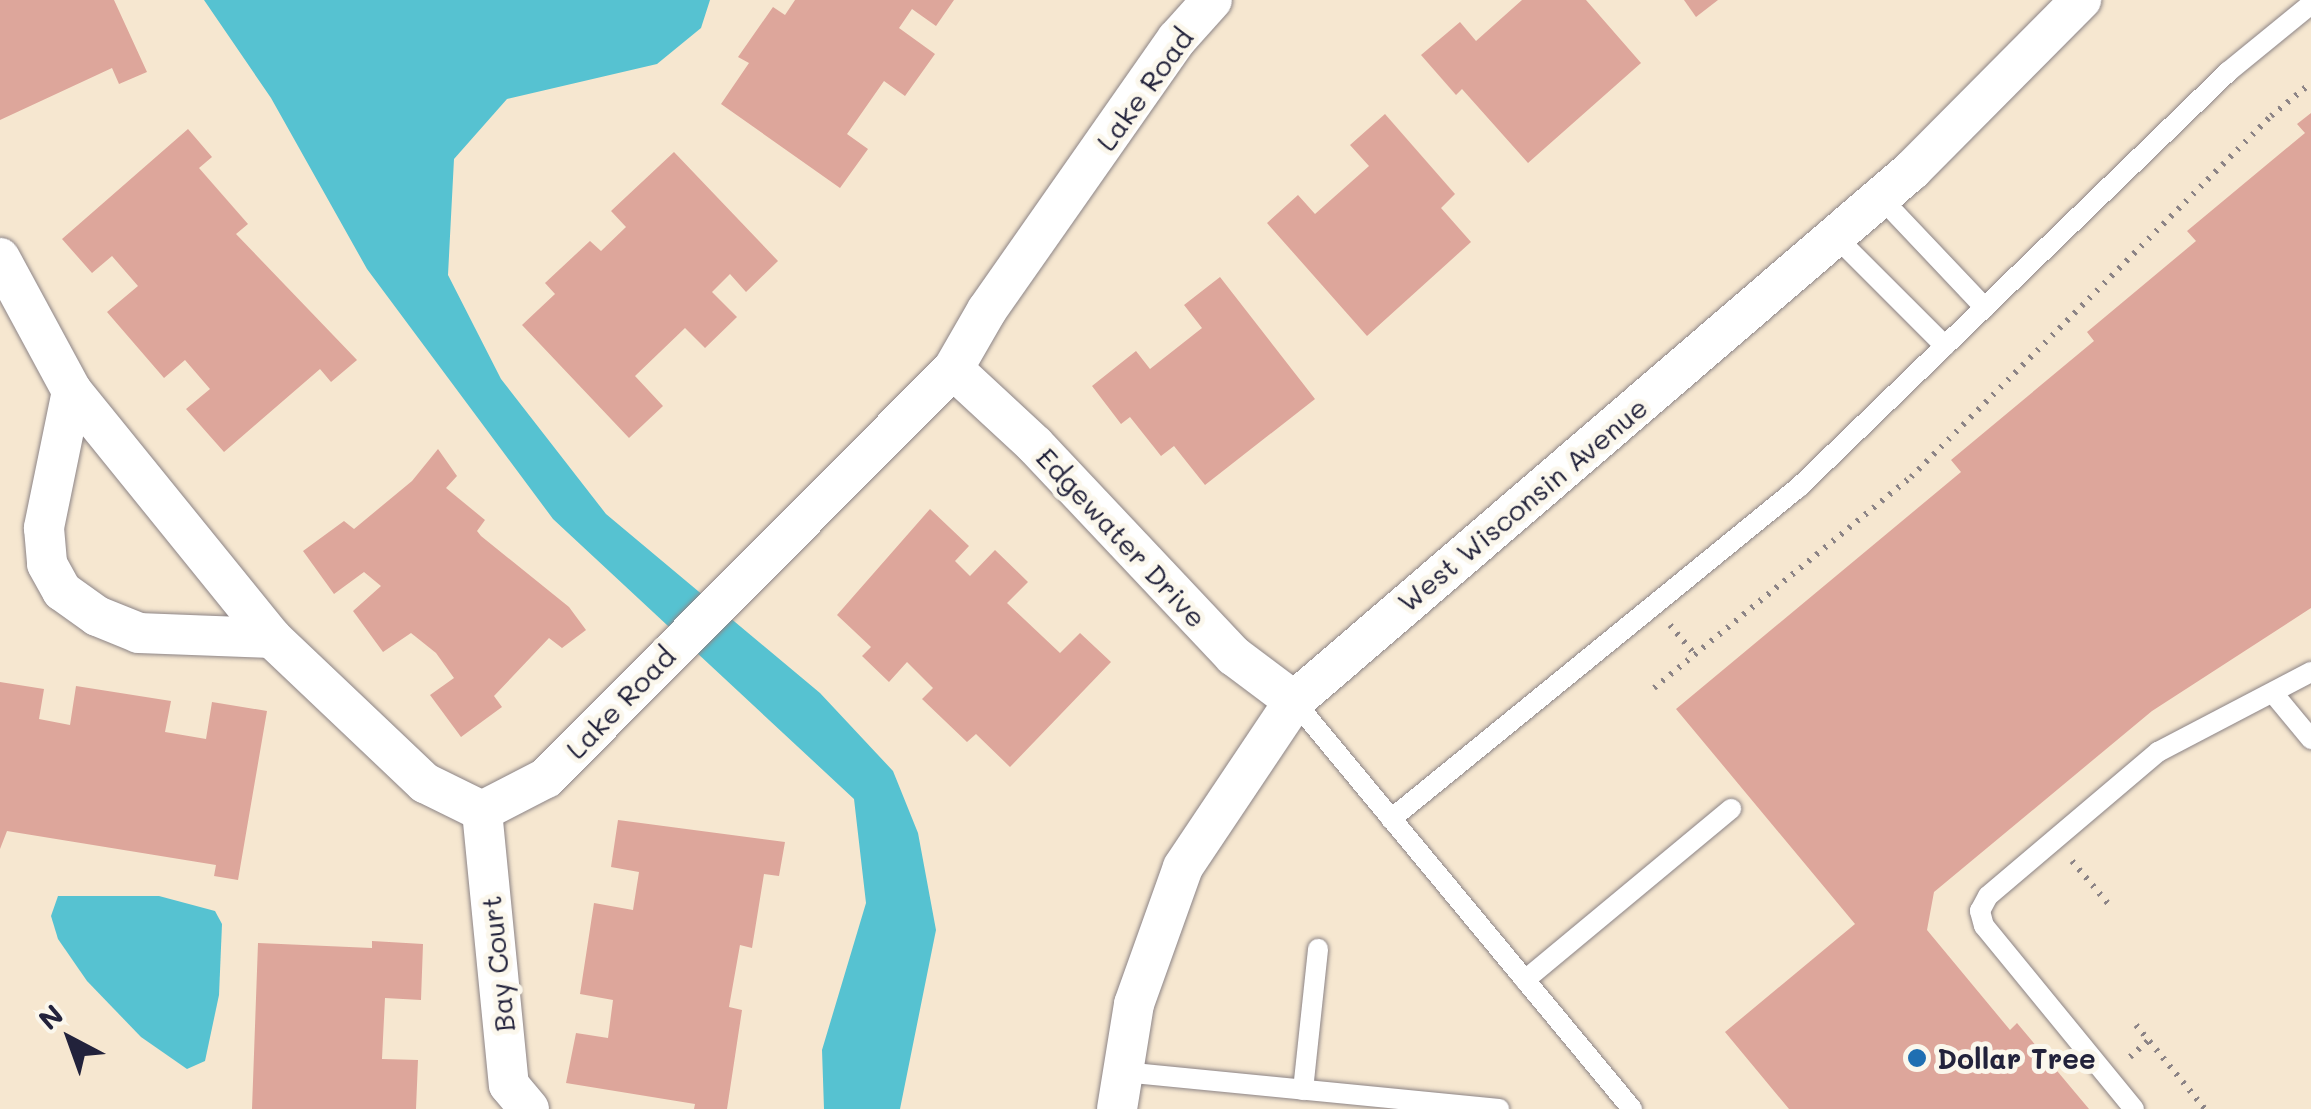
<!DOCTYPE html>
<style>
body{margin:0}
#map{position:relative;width:2311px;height:1109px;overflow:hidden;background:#f6e7d0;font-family:Mali,sans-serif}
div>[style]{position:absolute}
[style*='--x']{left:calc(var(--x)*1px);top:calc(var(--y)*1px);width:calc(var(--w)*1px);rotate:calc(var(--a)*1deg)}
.water>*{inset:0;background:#56c2d1}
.building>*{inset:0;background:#dda69b}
.path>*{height:6px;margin-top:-3px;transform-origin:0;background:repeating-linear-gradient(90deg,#8c8486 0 2.5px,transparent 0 10.5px)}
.roads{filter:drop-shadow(0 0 2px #8c8486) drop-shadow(0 0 2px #8c8486)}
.service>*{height:20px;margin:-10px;padding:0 10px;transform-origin:10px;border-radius:10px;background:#fff}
.minor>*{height:40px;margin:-20px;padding:0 20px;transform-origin:20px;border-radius:20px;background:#fff}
.dots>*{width:28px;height:28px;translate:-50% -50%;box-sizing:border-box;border:5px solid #fbf7ec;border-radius:50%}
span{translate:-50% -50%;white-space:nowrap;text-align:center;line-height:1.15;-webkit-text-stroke:10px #fbf7ec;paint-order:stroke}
.street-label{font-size:28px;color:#22223b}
.poi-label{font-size:28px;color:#22223b;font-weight:700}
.left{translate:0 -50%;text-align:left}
.north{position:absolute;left:20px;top:989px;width:100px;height:100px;-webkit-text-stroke:8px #fbf7ec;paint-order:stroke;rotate:319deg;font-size:28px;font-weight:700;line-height:40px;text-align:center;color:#22223b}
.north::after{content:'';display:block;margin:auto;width:35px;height:45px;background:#22223b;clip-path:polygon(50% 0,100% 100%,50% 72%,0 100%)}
</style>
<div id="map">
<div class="water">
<div style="clip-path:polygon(204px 0,710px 0,701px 28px,657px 64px,507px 99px,454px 159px,448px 275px,501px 379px,606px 514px,820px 693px,893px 771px,918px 833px,936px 930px,900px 1109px,824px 1109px,822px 1050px,866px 903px,854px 799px,553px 519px,367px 269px,271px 98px)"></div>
<div style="clip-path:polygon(58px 896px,159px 896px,215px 911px,222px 924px,219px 995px,205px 1061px,187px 1069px,141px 1037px,87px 981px,58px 939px,51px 916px)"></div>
</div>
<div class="building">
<div style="clip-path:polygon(0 0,114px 0,147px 72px,119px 84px,112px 68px,0 120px)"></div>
<div style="clip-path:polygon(795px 0,954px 0,936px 26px,912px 9px,899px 28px,935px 54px,905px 96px,884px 81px,847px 134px,868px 149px,840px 188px,721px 104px,749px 63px,738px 57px,773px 7px,785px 15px)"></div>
<div style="clip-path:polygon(1522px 0,1586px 0,1641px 63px,1528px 163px,1462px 89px,1456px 95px,1421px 55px,1460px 22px,1476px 41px)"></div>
<div style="clip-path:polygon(1684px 0,1718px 0,1696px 17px)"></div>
<div style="clip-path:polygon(2311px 113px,2311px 608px,2152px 711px,1934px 892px,1927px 930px,2010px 1030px,2017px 1023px,2089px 1109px,1789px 1109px,1725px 1032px,1855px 924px,1676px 709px,1961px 472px,1951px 460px,2094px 341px,2087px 332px,2196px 241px,2187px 231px,2305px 133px,2297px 124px)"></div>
<div style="clip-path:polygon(1385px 114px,1455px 194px,1441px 208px,1471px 242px,1367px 336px,1267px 223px,1298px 195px,1315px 214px,1369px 166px,1350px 145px)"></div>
<div style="clip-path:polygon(188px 129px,212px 157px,199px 168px,248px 224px,236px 234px,357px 360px,331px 382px,320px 369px,224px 452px,186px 409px,210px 389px,185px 360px,164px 378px,107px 312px,138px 286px,112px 256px,92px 273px,62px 239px)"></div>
<div style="clip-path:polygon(674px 152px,778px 261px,746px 292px,730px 274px,712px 292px,737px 317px,705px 348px,685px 328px,635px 376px,663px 406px,629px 438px,522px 325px,555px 294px,545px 283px,590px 241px,601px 251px,626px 227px,611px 211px)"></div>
<div style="clip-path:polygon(1220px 277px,1315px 399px,1205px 485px,1174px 446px,1161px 456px,1130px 417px,1121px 424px,1092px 386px,1136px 351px,1150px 369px,1202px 328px,1184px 305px)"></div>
<div style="clip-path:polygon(438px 449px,457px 476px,446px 488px,485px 520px,477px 531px,481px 536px,569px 607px,586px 630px,562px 648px,549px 638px,494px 696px,502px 707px,461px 737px,430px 695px,454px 678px,436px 653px,411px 633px,383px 652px,353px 611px,381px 586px,364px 572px,334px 594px,303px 551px,344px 521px,354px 529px,412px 481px)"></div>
<div style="clip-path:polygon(930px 509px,969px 546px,955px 561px,970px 576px,995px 550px,1028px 582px,1007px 603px,1060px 653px,1080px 633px,1111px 662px,1010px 767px,976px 734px,967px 742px,922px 699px,933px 688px,907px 662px,889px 682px,862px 656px,871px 647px,837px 615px)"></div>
<div style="clip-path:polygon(0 682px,44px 689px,39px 719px,70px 725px,76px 686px,171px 701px,165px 732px,206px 739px,212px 702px,267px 711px,238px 880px,214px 876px,216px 865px,7px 831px,0 849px)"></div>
<div style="clip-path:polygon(618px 820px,785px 842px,779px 876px,764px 874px,752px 948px,740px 945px,729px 1007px,742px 1010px,727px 1109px,694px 1109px,695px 1104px,566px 1083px,576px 1033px,608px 1038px,613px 1000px,580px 994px,594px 903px,633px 910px,639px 872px,611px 867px)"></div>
<div style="clip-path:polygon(372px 941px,423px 944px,421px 1000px,385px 998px,382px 1059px,418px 1060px,416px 1109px,252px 1109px,258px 943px,372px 948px)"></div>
</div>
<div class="path">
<div style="--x:1670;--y:625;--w:39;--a:50"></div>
<div style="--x:1654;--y:688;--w:333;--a:-39.4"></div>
<div style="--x:1911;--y:477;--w:510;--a:-45.08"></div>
<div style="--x:2271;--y:116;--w:52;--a:-39.5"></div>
<div style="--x:2072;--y:861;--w:60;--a:49.7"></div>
<div style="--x:2136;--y:1025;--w:109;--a:50.6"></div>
<div style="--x:2130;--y:1057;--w:25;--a:-42"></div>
</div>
<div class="roads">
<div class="service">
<div style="--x:1881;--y:198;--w:151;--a:46.6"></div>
<div style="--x:1836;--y:237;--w:154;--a:45"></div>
<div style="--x:2273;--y:693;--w:60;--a:50.4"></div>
<div style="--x:1294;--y:701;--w:530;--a:50.36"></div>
<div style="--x:1391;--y:819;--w:526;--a:-39.14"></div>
<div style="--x:1799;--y:487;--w:597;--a:-44.05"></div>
<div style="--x:2228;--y:72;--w:107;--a:-39.3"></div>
<div style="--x:1525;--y:980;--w:268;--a:-39.7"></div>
<div style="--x:1123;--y:1072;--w:378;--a:5.6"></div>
<div style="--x:1303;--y:1090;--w:142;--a:-83.9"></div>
<div style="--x:2134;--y:1109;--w:237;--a:-129.3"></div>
<div style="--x:1984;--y:926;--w:16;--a:-105"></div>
<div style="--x:1980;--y:911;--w:17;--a:-62"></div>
<div style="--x:1988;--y:896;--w:223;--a:-40.3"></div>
<div style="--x:2158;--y:752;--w:173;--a:-27.6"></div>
</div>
<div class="minor">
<div style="--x:0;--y:258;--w:151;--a:61.6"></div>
<div style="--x:72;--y:391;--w:318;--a:51"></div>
<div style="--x:272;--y:638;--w:211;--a:43.5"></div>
<div style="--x:425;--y:783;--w:64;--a:26.2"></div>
<div style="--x:482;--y:811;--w:72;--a:-27.3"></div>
<div style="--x:546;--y:778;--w:577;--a:-45.14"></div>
<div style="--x:953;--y:369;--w:68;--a:-60"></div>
<div style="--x:987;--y:310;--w:331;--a:-55"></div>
<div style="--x:1177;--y:39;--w:52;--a:-48.1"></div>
<div style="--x:953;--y:369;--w:112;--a:42.8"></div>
<div style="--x:1035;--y:445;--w:290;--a:46.7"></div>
<div style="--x:1234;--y:656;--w:75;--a:36.9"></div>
<div style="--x:72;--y:391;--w:140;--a:101.6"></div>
<div style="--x:44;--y:528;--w:36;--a:85"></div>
<div style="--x:47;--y:564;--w:31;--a:61"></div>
<div style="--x:62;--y:591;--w:43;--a:35.5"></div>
<div style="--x:97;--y:616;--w:45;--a:22"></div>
<div style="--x:139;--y:633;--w:133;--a:2.2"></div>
<div style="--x:482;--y:811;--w:275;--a:84.4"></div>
<div style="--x:509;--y:1085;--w:31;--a:50"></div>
<div style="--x:1117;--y:1109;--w:106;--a:-80.8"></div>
<div style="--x:1134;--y:1004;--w:145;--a:-70.3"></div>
<div style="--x:1183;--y:867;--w:200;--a:-56.2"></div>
<div style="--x:1294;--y:701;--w:815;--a:-40.67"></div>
<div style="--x:1912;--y:170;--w:240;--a:-45.2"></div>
</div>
</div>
<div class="dots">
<div style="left:1917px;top:1058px;background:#1f6fb2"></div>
</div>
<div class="street-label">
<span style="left:1144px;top:89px;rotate:-54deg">Lake Road</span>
<span style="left:1522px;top:504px;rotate:-40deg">West Wisconsin Avenue</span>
<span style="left:1122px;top:537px;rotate:47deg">Edgewater Drive</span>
<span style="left:620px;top:702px;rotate:-46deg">Lake Road</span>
<span style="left:497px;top:964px;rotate:-96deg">Bay Court</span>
</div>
<div class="poi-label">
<span class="left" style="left:1937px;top:1058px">Dollar Tree</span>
</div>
<div class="north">N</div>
</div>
